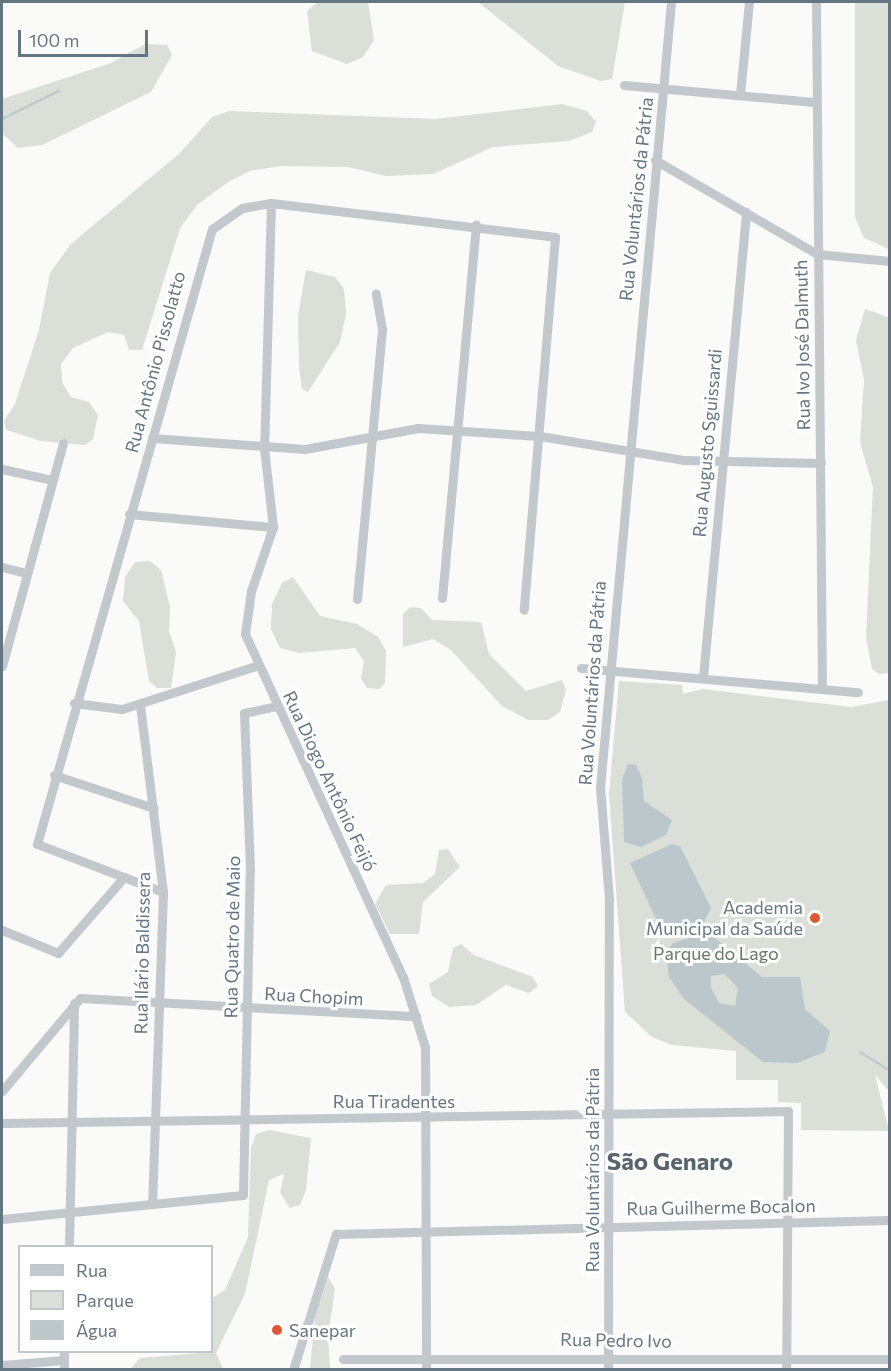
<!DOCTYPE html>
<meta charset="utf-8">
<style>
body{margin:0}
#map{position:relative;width:891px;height:1371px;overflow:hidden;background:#fafaf8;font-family:Commissioner,sans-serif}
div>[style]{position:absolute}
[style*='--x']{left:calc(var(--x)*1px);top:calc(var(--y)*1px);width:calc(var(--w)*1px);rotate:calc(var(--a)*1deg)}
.green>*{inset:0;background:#dadfd7}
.water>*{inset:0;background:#bbc7cb}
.stream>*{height:2px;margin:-1px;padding:0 1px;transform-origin:1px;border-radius:1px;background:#bbc7cb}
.minor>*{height:9px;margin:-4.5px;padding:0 4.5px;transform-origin:4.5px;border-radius:4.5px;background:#c3c8cc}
.dots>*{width:16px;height:16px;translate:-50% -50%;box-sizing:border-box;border:3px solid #fff;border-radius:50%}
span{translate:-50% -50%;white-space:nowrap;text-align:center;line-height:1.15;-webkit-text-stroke:6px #fff;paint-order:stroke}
.street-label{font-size:18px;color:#657683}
.poi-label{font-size:18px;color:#657683}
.right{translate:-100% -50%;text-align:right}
.left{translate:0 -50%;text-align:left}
.park-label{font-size:18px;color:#687a64}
.district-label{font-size:24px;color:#57646e;font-weight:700}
.frame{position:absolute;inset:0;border:3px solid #657683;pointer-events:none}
.legend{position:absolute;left:18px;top:1245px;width:195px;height:108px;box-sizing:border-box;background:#fff;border:2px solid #c1c8cd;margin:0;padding:8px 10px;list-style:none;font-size:18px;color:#657683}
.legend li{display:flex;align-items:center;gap:12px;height:30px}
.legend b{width:30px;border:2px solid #c1c8cd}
.scale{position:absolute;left:18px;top:30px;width:130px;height:27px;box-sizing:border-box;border:3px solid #657683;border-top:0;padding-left:8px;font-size:18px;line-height:21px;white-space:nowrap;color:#657683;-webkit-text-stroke:4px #fff;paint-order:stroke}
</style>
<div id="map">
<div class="green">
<div style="clip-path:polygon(318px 2px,368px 2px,374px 40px,363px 57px,347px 64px,312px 51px,307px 11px)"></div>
<div style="clip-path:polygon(478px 2px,625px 2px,612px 79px,601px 81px,558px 66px)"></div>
<div style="clip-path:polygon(855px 2px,889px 2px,889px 249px,864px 238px,855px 217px)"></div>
<div style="clip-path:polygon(145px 44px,167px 45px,172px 55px,151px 92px,42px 145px,18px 148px,2px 133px,2px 99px,111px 63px)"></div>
<div style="clip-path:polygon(562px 104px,587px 111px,596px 122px,592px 132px,569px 141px,493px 147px,433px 174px,386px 176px,348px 167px,281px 166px,250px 171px,228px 182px,197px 205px,180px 228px,142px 350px,129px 350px,124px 335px,108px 332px,73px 348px,61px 364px,62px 382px,71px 397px,89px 402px,98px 415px,93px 439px,85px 445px,41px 441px,6px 430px,4px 421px,15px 404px,39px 330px,50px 273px,71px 244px,180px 153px,212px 117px,229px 111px,436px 119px)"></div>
<div style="clip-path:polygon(306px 270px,335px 277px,344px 289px,346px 313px,340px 342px,308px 392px,302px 389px,299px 366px,298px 316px)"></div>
<div style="clip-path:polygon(865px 309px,890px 318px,890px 673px,879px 674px,872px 669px,866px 638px,873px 487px,860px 442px,864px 380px,856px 340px)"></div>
<div style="clip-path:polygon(150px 561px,161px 570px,170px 607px,169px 631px,176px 652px,171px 688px,157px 688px,149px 681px,139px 621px,123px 601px,125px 577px,135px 562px)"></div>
<div style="clip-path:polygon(293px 577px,320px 616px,357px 624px,378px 637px,386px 651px,385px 683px,379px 689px,367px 688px,361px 678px,364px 661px,355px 648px,299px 653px,280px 648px,271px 629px,272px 604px,282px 583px)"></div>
<div style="clip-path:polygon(410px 607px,421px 608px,432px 620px,481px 622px,489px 654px,526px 691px,562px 680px,566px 690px,560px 712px,548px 720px,528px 720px,502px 706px,451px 650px,433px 639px,403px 647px,403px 614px)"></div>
<div style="clip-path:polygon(619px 681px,682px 685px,683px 694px,703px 689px,851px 707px,889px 700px,889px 1091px,875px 1075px,889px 1131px,801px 1130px,801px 1103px,778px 1102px,778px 1080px,736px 1080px,736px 1051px,672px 1045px,652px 1037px,625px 1012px,609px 794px)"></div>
<div style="clip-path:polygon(448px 849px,460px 867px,423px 902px,419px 934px,390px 934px,375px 904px,386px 885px,423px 883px,435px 874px,439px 850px)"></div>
<div style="clip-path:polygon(461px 944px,474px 955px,533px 977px,538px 986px,529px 993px,506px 985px,476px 1005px,449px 1007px,432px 996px,429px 984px,448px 972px,453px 948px)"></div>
<div style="clip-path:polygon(269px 1130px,311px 1138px,306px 1190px,300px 1205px,290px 1208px,280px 1193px,284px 1174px,269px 1180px,245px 1294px,216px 1353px,223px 1369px,130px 1369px,140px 1358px,212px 1352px,212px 1298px,225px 1290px,248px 1237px,251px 1148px,256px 1134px)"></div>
<div style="clip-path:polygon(328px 1277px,335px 1289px,328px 1337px,330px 1369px,310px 1370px,315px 1316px)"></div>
</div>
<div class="water">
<div style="clip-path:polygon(628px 764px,636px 765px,642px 778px,644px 801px,672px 820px,666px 835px,641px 847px,624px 842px,622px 779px)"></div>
<div style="clip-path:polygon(672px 844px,680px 846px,711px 908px,704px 922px,675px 931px,657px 921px,630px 863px)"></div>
<div style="clip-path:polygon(evenodd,708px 932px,762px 977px,800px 977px,805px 1009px,830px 1031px,825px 1052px,797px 1063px,763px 1062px,684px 999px,669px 977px,666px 952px,673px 943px,708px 932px,725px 974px,738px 988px,735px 1006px,719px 1003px,711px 988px,711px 976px,725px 974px)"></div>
</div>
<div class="stream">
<div style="--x:2;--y:119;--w:64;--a:-26.2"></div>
<div style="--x:860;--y:1052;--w:36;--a:32"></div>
</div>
<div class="minor">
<div style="--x:816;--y:2;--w:686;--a:89.5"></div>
<div style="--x:624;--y:85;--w:193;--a:5.1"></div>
<div style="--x:740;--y:95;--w:93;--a:-84.5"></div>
<div style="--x:655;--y:160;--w:187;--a:30.1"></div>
<div style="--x:817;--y:254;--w:73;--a:5.5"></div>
<div style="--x:271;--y:203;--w:245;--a:91.6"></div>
<div style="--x:264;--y:448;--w:80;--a:83.5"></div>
<div style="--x:273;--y:527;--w:68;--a:109"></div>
<div style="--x:251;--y:591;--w:43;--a:97.9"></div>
<div style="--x:245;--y:634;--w:378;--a:65.3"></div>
<div style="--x:403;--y:977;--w:73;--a:72.6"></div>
<div style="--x:425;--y:1047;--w:323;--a:89.8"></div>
<div style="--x:152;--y:438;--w:153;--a:4.1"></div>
<div style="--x:305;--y:449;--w:115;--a:-10.5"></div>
<div style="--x:418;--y:428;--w:122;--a:3.8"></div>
<div style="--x:540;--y:436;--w:145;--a:9.5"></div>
<div style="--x:683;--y:460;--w:138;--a:1.2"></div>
<div style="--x:2;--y:469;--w:51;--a:12.4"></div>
<div style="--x:129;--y:514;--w:145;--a:5.2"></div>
<div style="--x:2;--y:567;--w:25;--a:14"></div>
<div style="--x:442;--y:598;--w:375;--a:-84.8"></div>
<div style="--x:357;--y:599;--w:271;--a:-84.7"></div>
<div style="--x:382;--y:329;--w:36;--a:-100"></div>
<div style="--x:2;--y:666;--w:231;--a:-74.7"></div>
<div style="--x:581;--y:668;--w:278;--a:5"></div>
<div style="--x:703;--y:677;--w:467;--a:-84.7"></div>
<div style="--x:74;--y:703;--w:48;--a:7.1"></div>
<div style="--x:122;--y:709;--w:141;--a:-17.8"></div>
<div style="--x:140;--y:705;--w:188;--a:83"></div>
<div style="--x:163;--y:892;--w:312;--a:92"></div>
<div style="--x:54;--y:775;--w:105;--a:18.3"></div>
<div style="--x:163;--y:892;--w:135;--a:-159.1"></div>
<div style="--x:37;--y:844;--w:639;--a:-74.12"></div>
<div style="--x:212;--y:229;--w:37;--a:-35"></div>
<div style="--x:242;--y:208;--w:29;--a:-10"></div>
<div style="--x:271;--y:203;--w:286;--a:6.8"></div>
<div style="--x:555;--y:237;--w:374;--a:94.8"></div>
<div style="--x:2;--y:930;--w:61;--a:22.3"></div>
<div style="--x:58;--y:953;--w:101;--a:-49"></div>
<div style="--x:2;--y:1091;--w:121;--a:-50"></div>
<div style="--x:80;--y:998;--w:337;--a:3.1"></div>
<div style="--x:2;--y:1123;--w:786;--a:-0.87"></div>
<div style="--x:788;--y:1111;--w:259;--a:90.4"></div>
<div style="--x:2;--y:1219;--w:242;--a:-5.7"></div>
<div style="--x:243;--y:1195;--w:326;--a:-88.8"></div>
<div style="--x:250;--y:869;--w:156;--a:-92.2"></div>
<div style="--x:244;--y:713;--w:34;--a:-12"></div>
<div style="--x:69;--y:1246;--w:243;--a:-88.8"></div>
<div style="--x:343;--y:1359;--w:547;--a:0"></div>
<div style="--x:2;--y:1365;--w:62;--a:-4.6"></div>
<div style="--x:64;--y:1370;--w:18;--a:-90"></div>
<div style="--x:293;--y:1370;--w:143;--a:-72.5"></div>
<div style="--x:336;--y:1234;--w:554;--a:-1.45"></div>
<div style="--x:608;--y:1370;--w:471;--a:-89.9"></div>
<div style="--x:609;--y:899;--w:111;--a:-94.6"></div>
<div style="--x:600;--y:788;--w:789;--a:-84.84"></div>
</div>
<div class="dots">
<div style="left:815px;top:918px;background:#e4572e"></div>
<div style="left:277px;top:1330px;background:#e4572e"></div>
</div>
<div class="street-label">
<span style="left:636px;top:199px;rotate:-84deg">Rua Voluntários da Pátria</span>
<span style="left:802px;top:345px;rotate:-91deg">Rua Ivo José Dalmuth</span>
<span style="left:155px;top:362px;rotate:-75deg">Rua Antônio Pissolatto</span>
<span style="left:707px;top:443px;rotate:-85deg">Rua Augusto Sguissardi</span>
<span style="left:592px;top:683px;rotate:-86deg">Rua Voluntários da Pátria</span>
<span style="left:330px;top:781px;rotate:65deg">Rua Diogo Antônio Feijó</span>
<span style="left:232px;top:937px;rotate:-89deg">Rua Quatro de Maio</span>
<span style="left:142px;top:953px;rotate:-89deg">Rua Ilário Baldissera</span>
<span style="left:314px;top:996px;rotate:3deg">Rua Chopim</span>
<span style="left:394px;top:1101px">Rua Tiradentes</span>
<span style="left:592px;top:1170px;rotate:-90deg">Rua Voluntários da Pátria</span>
<span style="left:721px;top:1207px;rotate:-1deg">Rua Guilherme Bocalon</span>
<span style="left:616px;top:1340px;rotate:1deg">Rua Pedro Ivo</span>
</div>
<div class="poi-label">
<span class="right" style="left:803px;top:918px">Academia<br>Municipal da Saúde</span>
<span class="left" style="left:289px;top:1330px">Sanepar</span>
</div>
<div class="park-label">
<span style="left:716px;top:953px">Parque do Lago</span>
</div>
<div class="district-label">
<span style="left:670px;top:1161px">São Genaro</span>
</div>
<div class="frame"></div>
<ul class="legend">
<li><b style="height:8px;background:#c3c8cc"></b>Rua</li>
<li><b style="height:16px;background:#dadfd7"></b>Parque</li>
<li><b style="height:16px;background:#bbc7cb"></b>Água</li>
</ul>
<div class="scale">100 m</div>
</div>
